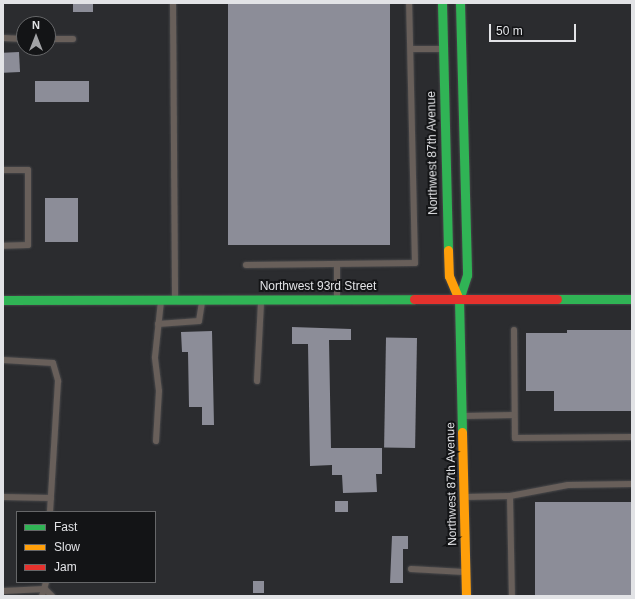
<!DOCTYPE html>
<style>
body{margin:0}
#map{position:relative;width:635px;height:599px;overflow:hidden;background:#2b2c2f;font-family:Arial,sans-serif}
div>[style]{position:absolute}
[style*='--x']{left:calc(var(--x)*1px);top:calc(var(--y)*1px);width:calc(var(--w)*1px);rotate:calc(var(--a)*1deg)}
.building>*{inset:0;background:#8c8d98;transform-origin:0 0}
.roads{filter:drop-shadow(0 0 1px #49494b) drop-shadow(0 0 1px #49494b)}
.lane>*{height:6px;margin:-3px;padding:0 3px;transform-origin:3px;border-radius:3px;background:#685f5a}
.fast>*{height:9px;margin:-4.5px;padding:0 4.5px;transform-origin:4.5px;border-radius:4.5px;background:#30b455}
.slow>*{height:9px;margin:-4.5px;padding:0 4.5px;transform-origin:4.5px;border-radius:4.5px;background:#ff9f0a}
.jam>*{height:9px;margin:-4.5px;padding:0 4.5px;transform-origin:4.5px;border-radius:4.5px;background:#e5322d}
span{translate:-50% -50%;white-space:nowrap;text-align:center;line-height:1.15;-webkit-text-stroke:4px #131416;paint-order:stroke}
.street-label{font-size:12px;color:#e2e3e6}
.frame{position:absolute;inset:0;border:4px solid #e2e3e6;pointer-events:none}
.legend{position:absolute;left:16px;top:511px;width:140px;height:72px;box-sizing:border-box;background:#131416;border:1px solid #666769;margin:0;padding:5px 7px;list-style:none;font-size:12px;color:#e2e3e6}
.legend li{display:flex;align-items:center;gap:8px;height:20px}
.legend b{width:20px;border:1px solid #666769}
.north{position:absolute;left:16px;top:16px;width:40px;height:40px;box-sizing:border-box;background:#131416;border:1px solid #666769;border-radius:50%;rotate:0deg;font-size:11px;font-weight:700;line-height:16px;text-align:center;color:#e2e3e6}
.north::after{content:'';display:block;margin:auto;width:14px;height:18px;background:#a2a3a6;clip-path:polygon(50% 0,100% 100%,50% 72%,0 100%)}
.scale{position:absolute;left:489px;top:24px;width:87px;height:18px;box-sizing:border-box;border:2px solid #e2e3e6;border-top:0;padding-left:5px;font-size:12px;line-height:14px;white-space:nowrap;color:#e2e3e6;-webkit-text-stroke:3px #131416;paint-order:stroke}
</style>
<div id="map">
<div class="building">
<div style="left:73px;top:3px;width:20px;height:9px"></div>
<div style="left:228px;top:3px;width:162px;height:242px"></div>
<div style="left:19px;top:52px;width:20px;height:16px;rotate:87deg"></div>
<div style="left:89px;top:81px;width:21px;height:54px;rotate:90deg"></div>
<div style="left:45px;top:198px;width:33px;height:44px"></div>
<div style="clip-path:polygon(292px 327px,351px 329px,351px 340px,329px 340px,331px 448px,382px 448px,382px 474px,376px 474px,377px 492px,343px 493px,342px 475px,332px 475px,332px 465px,310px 466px,308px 344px,292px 344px)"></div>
<div style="clip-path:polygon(567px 330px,631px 330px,632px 411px,554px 411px,554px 391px,526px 391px,526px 333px,567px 333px)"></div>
<div style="clip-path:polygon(212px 331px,214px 425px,202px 425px,202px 407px,189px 407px,188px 352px,182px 352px,181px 332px)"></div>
<div style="left:417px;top:338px;width:110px;height:31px;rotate:91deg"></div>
<div style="left:335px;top:501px;width:13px;height:11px"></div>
<div style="left:632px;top:502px;width:94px;height:97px;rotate:90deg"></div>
<div style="clip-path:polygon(392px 536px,408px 536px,408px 549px,403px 549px,403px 583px,390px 583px)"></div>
<div style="left:253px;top:581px;width:11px;height:12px"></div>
</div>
<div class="roads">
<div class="lane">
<div style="--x:173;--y:3;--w:295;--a:89.6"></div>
<div style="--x:3;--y:38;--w:21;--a:3"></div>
<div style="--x:48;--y:39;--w:25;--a:0"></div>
<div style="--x:411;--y:49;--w:30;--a:0"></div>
<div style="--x:3;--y:170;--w:25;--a:0"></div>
<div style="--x:28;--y:170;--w:75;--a:90"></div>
<div style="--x:28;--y:245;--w:25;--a:178"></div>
<div style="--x:246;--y:265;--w:169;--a:-0.7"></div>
<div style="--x:415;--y:263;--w:260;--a:-91.3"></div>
<div style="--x:337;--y:298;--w:34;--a:-90"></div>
<div style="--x:158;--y:324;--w:41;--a:-4.2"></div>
<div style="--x:199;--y:321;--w:20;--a:-81"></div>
<div style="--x:514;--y:330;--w:108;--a:89.5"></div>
<div style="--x:515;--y:438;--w:117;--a:-0.5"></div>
<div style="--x:3;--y:360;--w:50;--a:3.4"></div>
<div style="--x:53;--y:363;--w:19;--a:74"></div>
<div style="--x:58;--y:381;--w:131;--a:93.5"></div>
<div style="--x:257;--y:381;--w:80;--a:-87.1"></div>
<div style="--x:464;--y:416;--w:50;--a:-1.1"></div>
<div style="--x:156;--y:441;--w:50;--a:-86.6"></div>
<div style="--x:159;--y:391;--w:34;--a:-97"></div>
<div style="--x:155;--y:357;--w:56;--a:-83.9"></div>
<div style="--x:510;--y:496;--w:59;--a:-10.7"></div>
<div style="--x:568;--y:485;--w:64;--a:-0.9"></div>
<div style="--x:3;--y:497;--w:48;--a:1.2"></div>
<div style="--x:465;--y:497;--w:45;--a:-1.3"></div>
<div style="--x:510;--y:496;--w:100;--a:88.9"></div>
<div style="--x:411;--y:569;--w:53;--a:3.2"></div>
<div style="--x:3;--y:591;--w:42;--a:-2.7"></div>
<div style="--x:45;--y:589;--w:10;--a:45"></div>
<div style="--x:42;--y:596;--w:15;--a:-74"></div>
</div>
<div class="fast">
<div style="--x:442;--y:3;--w:247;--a:88.6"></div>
<div style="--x:460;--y:3;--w:272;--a:88.5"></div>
<div style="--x:467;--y:275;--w:25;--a:108"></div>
<div style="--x:459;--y:299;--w:133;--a:88.7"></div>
<div style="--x:557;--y:299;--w:75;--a:0"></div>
<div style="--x:3;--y:300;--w:411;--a:-0.1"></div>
</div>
<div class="slow">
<div style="--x:448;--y:250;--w:26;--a:88"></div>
<div style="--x:449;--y:276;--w:25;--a:67"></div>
<div style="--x:462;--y:432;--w:164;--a:88.6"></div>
</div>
<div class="jam">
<div style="--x:414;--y:299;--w:143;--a:0"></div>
</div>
</div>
<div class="street-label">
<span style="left:433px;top:153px;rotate:-91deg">Northwest 87th Avenue</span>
<span style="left:318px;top:287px">Northwest 93rd Street</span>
<span style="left:452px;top:484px;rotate:-91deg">Northwest 87th Avenue</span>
</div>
<div class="frame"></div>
<ul class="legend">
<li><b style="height:5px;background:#30b455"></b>Fast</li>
<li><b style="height:5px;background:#ff9f0a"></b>Slow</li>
<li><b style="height:5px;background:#e5322d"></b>Jam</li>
</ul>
<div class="north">N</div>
<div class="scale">50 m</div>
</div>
